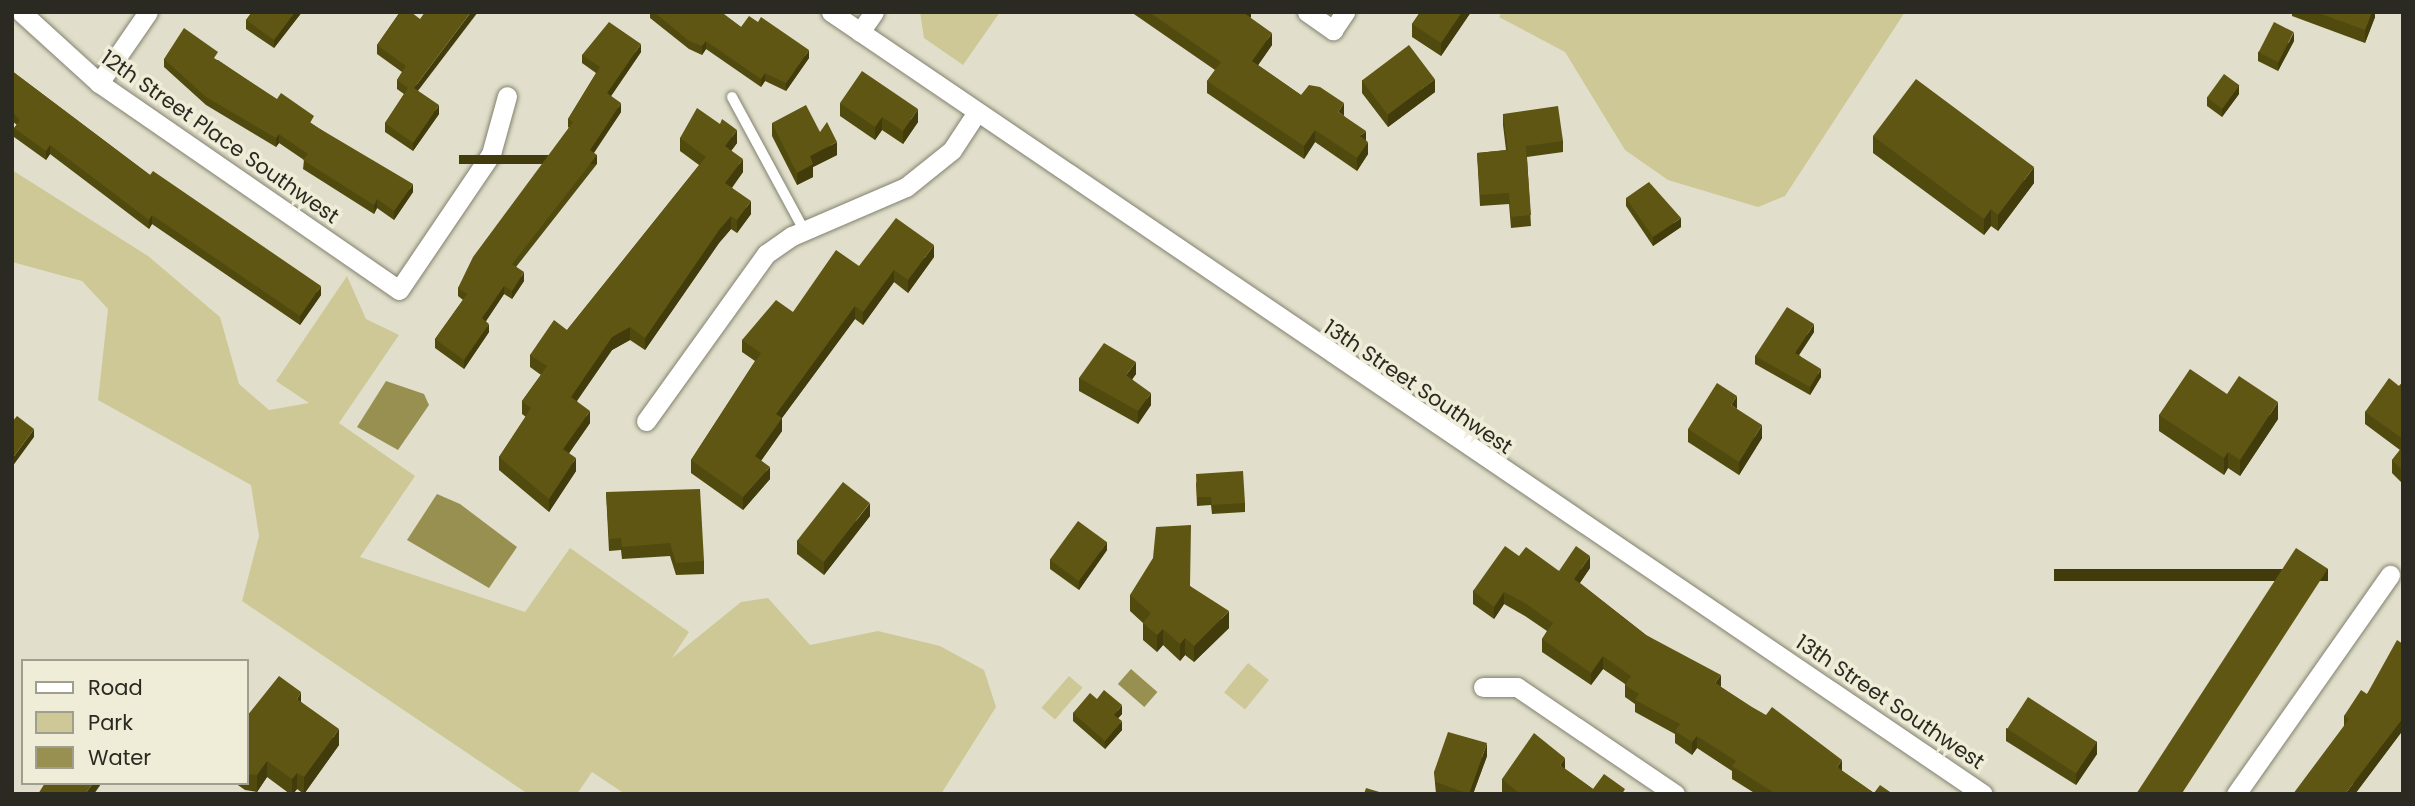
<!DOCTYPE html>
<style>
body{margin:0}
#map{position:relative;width:2415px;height:806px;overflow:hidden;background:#e1dfcb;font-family:Poppins,sans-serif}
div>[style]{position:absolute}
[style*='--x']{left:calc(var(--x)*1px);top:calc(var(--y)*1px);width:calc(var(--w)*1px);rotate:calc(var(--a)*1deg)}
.green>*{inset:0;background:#cec896;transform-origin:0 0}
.water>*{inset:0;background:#989051;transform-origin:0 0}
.roads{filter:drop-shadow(0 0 2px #82816e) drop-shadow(0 0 2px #82816e)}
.lane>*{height:10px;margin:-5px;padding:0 5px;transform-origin:5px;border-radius:5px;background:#fff}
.street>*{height:19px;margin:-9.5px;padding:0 9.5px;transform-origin:9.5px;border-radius:9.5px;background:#fff}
.wall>*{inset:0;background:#514a0f}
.shaded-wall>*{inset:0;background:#423c0d;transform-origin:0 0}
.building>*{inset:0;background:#5e5612;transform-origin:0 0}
span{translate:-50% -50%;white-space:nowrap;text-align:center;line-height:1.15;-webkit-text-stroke:7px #efedd8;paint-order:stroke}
.street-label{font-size:21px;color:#2a2922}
.frame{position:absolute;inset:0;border:14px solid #2a2922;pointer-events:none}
.legend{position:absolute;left:21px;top:659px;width:228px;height:126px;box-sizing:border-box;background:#efedd8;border:2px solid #a09f8f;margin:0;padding:9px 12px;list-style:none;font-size:21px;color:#2a2922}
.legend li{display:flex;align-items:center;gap:14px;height:35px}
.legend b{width:35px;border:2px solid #a09f8f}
</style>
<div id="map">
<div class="green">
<div style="clip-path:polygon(920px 12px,1000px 12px,963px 65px,924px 38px)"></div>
<div style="clip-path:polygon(1502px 12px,1905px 12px,1785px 196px,1758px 207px,1668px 180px,1625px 150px,1565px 52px,1499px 17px)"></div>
<div style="clip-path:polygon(12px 170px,148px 256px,220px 317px,239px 384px,269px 410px,309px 403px,276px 381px,347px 276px,366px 319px,399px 335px,339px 423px,415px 476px,360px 557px,525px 612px,570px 548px,689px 632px,672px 658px,741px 602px,768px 598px,810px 645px,878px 631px,940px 646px,984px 670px,996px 707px,941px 794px,625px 794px,592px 772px,577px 794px,528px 794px,242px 601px,259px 536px,251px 485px,98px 400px,108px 309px,82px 281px,12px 262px)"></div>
<div style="left:1248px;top:663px;width:27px;height:38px;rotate:39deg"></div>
<div style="left:1069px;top:676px;width:18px;height:42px;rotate:41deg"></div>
</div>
<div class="water">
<div style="clip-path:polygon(386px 381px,424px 394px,429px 405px,398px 450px,357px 427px)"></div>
<div style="clip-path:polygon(437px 494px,460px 504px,517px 547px,489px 588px,407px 540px)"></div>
<div style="left:1131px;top:669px;width:35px;height:20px;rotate:41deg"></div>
</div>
<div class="roads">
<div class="lane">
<div style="--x:732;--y:97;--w:151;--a:61.6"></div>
</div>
<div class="street">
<div style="--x:21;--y:12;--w:105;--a:42.3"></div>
<div style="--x:99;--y:83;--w:364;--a:34.6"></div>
<div style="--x:399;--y:290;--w:164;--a:-55.9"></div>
<div style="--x:491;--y:154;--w:60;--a:-74.6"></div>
<div style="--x:831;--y:12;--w:1392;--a:34.17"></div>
<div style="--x:1307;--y:12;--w:32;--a:35"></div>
<div style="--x:1333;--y:30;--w:22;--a:-56"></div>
<div style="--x:860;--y:32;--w:24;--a:-55"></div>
<div style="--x:99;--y:83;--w:86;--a:-55.4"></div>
<div style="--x:646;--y:421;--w:206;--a:-54.3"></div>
<div style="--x:766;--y:254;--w:32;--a:-35"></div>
<div style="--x:792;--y:236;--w:124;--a:-23.3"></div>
<div style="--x:906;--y:187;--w:59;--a:-38.8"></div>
<div style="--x:952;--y:150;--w:45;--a:-56.7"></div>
<div style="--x:1483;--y:687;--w:34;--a:0"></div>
<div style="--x:1517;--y:687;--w:191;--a:34.1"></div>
<div style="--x:2236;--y:794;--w:268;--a:-54.9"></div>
</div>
</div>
<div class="wall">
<div style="clip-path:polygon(252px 12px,302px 12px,274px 48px,246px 29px,246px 20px)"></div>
<div style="clip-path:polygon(400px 12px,418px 91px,439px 114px,413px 151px,385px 132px,385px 123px,404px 94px,397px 89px,397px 80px,402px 72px,377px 54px,377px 45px)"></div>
<div style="clip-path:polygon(650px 12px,721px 12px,741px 27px,809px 58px,786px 91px,765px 81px,761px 87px,706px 49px,702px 55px,689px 49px,650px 18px)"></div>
<div style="clip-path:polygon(1131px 12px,1251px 12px,1250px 18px,1272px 45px,1258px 65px,1301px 95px,1344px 116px,1366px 140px,1368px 154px,1357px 171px,1315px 142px,1304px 159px,1207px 93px,1207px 81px,1215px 70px)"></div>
<div style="clip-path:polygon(1417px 12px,1471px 12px,1441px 56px,1412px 37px,1412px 24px,1419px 14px)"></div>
<div style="clip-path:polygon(2292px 12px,2375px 12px,2375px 17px,2365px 43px,2292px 16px)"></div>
<div style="clip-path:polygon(2294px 41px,2278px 71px,2258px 61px,2258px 52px)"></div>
<div style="clip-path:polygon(641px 52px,611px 96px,621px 112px,594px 153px,597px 164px,516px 267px,524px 281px,512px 299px,504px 294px,486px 321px,489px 332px,464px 369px,435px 348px,435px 339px,463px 300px,458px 296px,458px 288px,569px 128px,568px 127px,568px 119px,596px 73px,582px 63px,582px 55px)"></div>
<div style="clip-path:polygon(164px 59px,218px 60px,413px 192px,394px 220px,377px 208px,374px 214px,303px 169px,304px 160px,279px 143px,276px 147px,206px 105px,164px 67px)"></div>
<div style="clip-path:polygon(12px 71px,150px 175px,321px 295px,300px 325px,152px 224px,149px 229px,50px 154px,46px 160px,14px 137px,14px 128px,17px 125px,12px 121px)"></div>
<div style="clip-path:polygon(1362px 80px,1435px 92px,1388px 127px,1362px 93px)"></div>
<div style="clip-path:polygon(2239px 94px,2222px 117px,2207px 106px,2207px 97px)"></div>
<div style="clip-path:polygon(840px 103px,918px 122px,903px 144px,882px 130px,875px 140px,840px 116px)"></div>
<div style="clip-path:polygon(1503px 114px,1563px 141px,1563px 152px,1527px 157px,1531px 226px,1511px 228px,1509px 204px,1480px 206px,1477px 153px,1506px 150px,1503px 125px)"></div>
<div style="clip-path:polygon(772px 123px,820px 132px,837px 155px,813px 167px,813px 177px,797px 185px,772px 136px)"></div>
<div style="clip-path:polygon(720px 124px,737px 143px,731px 151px,743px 172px,732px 188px,751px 214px,737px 233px,731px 229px,719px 243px,645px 350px,630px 340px,612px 350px,577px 401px,590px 423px,569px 453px,576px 471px,549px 512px,499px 470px,499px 457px,526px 417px,522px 414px,522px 401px,541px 375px,530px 367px,530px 355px,567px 330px,699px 165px,680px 151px,680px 138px)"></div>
<div style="clip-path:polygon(1873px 136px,2034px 183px,1998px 231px,1991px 226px,1984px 235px,1873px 153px)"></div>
<div style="clip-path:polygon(1626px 198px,1681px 227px,1653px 246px,1626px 206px)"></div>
<div style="clip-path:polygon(934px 257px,908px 293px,894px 282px,863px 325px,855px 319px,782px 418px,782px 431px,761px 461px,770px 479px,743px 510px,691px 473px,691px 460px,755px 361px,742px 352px,742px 340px,793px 312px,859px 266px)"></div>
<div style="clip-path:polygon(1814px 332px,1799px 355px,1821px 377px,1810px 395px,1755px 364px,1755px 356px)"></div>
<div style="clip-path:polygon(1136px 374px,1132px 379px,1151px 405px,1138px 424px,1079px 391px,1079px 378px)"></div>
<div style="clip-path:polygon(2403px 382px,2403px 484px,2392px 473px,2392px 460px,2400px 450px,2365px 424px,2365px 412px,2399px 386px)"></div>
<div style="clip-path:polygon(2227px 394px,2278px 419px,2240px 476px,2228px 468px,2224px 475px,2159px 431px,2159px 415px)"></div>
<div style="clip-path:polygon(1688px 429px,1762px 438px,1739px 475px,1688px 442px)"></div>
<div style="clip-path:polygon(1196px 482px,1245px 503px,1245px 512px,1212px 514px,1211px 505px,1197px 506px)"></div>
<div style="clip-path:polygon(606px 492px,704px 561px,704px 574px,676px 575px,670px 556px,622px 559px,621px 550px,609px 551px)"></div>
<div style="clip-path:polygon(870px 516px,824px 575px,797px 554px,797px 541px)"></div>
<div style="clip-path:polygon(1107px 550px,1079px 590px,1050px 569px,1050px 560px)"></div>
<div style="clip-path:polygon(1519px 556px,1559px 571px,1590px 568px,1580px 583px,1646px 635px,1874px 793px,1893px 794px,1756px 794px,1732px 779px,1732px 771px,1697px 748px,1692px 755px,1675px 743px,1675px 734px,1635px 712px,1635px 704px,1625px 697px,1625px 684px,1603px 669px,1591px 685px,1542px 652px,1542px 639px,1547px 631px,1525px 616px,1504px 604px,1494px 619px,1473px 604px,1473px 591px)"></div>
<div style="clip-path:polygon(1190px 586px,1229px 628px,1194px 662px,1185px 655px,1180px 661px,1163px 645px,1157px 652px,1143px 640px,1143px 623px,1130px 611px,1130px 595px)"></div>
<div style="clip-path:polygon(2403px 644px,2403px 730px,2355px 794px,2344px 726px,2344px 716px,2367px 694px)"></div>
<div style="clip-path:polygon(1097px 699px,1122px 714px,1118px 718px,1122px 730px,1105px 749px,1073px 721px,1073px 713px)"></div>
<div style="clip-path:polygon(301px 702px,339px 745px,304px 794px,297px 789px,293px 794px,290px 794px,267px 777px,257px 792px,245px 790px,235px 783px,247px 783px,247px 716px)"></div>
<div style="clip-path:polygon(2006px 728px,2097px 754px,2076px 785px,2006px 741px)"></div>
<div style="clip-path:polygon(1487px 756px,1473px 794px,1436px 794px,1434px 772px)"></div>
<div style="clip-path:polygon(1565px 769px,1593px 789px,1625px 794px,1504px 794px,1502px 792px,1502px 779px)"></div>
</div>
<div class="shaded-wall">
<div style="clip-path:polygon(295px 12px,302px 12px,274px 48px,274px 40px)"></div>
<div style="clip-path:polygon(471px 12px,478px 12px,414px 96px,414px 88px)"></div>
<div style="clip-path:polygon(1245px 12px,1251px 12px,1251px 17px,1244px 26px)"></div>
<div style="clip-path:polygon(1462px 12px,1471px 12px,1441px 56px,1441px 43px)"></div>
<div style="clip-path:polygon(2372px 12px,2375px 12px,2375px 17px,2365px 43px,2365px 30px)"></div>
<div style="clip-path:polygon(2294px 32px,2294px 41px,2278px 71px,2278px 63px)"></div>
<div style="clip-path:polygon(1272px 33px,1272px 45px,1252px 74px,1252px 61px)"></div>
<div style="clip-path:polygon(706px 41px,706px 49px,702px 55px,702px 46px)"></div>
<div style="clip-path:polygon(641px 44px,641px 52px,607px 102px,607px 93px)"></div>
<div style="clip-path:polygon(809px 50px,809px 58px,786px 91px,786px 83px)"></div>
<div style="clip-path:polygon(765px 73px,765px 81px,761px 87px,761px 79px)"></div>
<div style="clip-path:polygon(1435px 79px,1435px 92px,1388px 127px,1388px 114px)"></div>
<div style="clip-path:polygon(2239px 85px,2239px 94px,2222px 117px,2222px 108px)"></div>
<div style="clip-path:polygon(621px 103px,621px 112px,590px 158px,590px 150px)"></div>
<div style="clip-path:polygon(1344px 103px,1344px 116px,1338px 112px)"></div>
<div style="clip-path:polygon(439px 105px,439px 114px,413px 151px,413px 143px)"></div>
<div style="clip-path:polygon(918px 109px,918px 122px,903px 144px,903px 131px)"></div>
<div style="clip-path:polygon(882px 117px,882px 130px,875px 140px,875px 127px)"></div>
<div style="clip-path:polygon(737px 130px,737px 143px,725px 159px,725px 146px)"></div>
<div style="clip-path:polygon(1315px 130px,1315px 142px,1304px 159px,1304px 146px)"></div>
<div style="clip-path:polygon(1366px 131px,1366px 144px,1360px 136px)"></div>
<div style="clip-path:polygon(279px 134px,279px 143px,276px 147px,276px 138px)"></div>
<div style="clip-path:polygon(837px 142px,837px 155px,813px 167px,813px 177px,797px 185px,797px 173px,810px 156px)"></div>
<div style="clip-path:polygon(1368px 142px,1368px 154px,1357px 171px,1357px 158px)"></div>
<div style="clip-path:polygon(50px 145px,50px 154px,46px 160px,46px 151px)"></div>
<div style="left:597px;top:155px;width:9px;height:138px;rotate:90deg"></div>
<div style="clip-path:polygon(743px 159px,743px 172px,725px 196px,725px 183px)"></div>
<div style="clip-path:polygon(2034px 167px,2034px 183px,1998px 231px,1998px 215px)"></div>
<div style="clip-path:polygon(413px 184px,413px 192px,394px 220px,394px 211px)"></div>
<div style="clip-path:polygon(377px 199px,377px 208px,374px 214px,374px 205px)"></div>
<div style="clip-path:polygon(751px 201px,751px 214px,737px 233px,737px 220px)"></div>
<div style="clip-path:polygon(1991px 209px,1991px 226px,1984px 235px,1984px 219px)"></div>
<div style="clip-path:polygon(152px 215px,152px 224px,149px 229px,149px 220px)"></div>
<div style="clip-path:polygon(731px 216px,731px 229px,719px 243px,645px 350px,645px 338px,719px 230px)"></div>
<div style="clip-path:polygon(1681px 218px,1681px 227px,1653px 246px,1653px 237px)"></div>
<div style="clip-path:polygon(934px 245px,934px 257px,908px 293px,908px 280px)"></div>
<div style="clip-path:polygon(894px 270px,894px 282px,863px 325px,863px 312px)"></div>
<div style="clip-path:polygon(524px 272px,524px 281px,512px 299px,512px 291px)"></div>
<div style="clip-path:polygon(321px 286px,321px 295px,300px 325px,300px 316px)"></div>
<div style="clip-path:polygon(504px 286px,504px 294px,482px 327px,482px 318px)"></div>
<div style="clip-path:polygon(855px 306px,855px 319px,776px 426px,776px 414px)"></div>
<div style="clip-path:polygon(489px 324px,489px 332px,464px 369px,464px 360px)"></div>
<div style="clip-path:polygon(1814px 324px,1814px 332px,1795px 361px,1795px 353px)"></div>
<div style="clip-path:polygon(630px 327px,630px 340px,612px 350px,571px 409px,571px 397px,612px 337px)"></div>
<div style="clip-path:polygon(1136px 362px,1136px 374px,1126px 388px,1126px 375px)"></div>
<div style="clip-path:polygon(1821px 369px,1821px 377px,1810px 395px,1810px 387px)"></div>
<div style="clip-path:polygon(1151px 393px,1151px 405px,1138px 424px,1138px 411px)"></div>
<div style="clip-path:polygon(1737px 396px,1737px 409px,1731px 405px)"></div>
<div style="clip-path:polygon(2278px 402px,2278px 419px,2240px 476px,2240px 460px)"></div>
<div style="clip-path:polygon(590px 411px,590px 423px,563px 462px,563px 449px)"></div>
<div style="clip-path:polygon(782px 418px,782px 431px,755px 469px,755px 456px)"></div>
<div style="clip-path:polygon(1762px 425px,1762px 438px,1739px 475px,1739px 462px)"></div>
<div style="clip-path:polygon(34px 429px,34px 437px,12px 467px,12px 459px)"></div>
<div style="clip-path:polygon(2228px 452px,2228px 468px,2224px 475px,2224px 458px)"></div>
<div style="clip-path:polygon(576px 458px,576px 471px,549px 512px,549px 499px)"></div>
<div style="clip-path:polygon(770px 467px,770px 479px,743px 510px,743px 497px)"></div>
<div style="clip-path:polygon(870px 503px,870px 516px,824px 575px,824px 562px)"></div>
<div style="clip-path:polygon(1107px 542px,1107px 550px,1079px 590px,1079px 581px)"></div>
<div style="clip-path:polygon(1590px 556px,1590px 568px,1574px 591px,1574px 579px)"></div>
<div style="left:2328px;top:569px;width:12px;height:274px;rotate:90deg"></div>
<div style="clip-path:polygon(1504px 592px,1504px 604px,1494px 619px,1494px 607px)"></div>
<div style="clip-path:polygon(1229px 611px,1229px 628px,1194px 662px,1194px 646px)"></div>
<div style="clip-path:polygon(1163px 629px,1163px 645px,1157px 652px,1157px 635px)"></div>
<div style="clip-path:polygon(1185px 638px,1185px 655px,1180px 661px,1180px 644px)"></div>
<div style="clip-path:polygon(1603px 656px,1603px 669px,1591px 685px,1591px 673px)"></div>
<div style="clip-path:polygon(1721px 675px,1721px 687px,1715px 683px)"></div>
<div style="clip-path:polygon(301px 692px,301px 708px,297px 699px)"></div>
<div style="clip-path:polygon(1122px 705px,1122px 714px,1114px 723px,1114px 715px)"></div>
<div style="clip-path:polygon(2403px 718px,2403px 730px,2355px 794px,2345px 794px)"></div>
<div style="clip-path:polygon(1122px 721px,1122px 730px,1105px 749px,1105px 741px)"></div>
<div style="clip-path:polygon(339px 729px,339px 745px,304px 794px,304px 777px)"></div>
<div style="clip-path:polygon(1697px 736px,1697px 748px,1692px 755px,1692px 742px)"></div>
<div style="clip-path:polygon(2097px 741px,2097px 754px,2076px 785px,2076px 772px)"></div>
<div style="clip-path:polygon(1487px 743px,1487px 756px,1473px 794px,1469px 794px)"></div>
<div style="clip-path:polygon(1565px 758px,1565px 771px,1560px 765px)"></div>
<div style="clip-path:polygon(1842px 760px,1842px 773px,1837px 767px)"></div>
<div style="clip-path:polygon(267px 761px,267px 777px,257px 792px,257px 775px)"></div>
<div style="clip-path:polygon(297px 773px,297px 789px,293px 794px,292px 794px,292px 779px)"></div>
<div style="clip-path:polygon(93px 783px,101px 784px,94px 794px,85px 794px)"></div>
</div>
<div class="building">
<div style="clip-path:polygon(252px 12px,295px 12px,274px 40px,246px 20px)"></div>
<div style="clip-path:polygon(400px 12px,411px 12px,420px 19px,425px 12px,471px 12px,414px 88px,439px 105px,413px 143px,385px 123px,408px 88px,397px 80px,406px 66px,377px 45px)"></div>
<div style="clip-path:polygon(654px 12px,721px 12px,741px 27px,749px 16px,758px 22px,761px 17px,809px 50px,786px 83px,765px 73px,761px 79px,706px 41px,702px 46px,689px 41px)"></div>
<div style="clip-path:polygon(1149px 12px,1245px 12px,1244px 13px,1272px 33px,1252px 61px,1301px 95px,1309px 85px,1320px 87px,1344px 103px,1338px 112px,1366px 131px,1360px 136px,1368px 142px,1357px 158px,1315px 130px,1304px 146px,1207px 81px,1221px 62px)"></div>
<div style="clip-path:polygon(1420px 12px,1462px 12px,1441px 43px,1412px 24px)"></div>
<div style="clip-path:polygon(2316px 12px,2372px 12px,2365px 30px)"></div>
<div style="clip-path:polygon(609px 22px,641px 44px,607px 93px,621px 103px,590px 150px,597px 155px,512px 264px,524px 272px,512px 291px,504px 286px,482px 318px,489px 324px,464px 360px,435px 339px,467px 294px,458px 288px,473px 257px,573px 122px,568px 119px,600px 67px,582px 55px)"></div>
<div style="left:2274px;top:22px;width:22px;height:34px;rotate:27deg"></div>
<div style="clip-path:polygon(184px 28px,218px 52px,214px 58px,277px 99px,281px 93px,314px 116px,310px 123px,413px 184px,394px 211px,377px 199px,374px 205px,303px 160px,308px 154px,279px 134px,276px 138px,206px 97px,164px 59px)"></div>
<div style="left:1409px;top:45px;width:43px;height:59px;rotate:53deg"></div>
<div style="clip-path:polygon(12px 71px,150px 175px,153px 171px,321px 286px,300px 316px,152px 215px,149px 220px,50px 145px,46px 151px,14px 128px,20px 120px,12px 112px)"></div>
<div style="clip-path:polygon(862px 71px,918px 109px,903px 131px,882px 117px,875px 127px,840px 103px)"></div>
<div style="left:2224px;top:74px;width:19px;height:29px;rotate:36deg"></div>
<div style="clip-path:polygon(1916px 79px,2034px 167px,1998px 215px,1991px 209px,1984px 219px,1873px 136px)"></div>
<div style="clip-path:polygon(806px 105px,820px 132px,827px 122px,837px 142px,810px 156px,813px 164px,797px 173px,772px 123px)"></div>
<div style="clip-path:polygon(1558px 106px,1563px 141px,1526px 146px,1531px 215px,1511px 217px,1509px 193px,1480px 195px,1477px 153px,1508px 150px,1503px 114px)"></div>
<div style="clip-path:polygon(697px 108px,720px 124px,722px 119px,737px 130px,725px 146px,743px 159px,725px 183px,751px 201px,737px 220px,731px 216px,719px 230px,645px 338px,630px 327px,612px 337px,571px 397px,590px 411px,563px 449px,576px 458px,549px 499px,499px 457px,531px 408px,522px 401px,547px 366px,530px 355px,554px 320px,567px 330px,706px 157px,680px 138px)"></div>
<div style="clip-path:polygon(1649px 182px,1681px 218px,1653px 237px,1626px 198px)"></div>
<div style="clip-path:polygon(896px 218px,934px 245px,908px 280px,894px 270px,863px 312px,855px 306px,776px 414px,782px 418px,755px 456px,770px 467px,743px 497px,691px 460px,761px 353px,742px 340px,776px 300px,793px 312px,836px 250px,859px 266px)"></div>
<div style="clip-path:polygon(1787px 307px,1814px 324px,1795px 353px,1821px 369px,1810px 387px,1755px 356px)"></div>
<div style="clip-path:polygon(1104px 343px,1136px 362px,1126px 375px,1151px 393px,1138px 411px,1079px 378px)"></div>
<div style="clip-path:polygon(2190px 369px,2227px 394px,2239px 376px,2278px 402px,2240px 460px,2228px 452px,2224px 458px,2159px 415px)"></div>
<div style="clip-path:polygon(2389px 378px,2399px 386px,2403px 382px,2403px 439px,2365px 412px)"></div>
<div style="clip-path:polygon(1717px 383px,1737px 396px,1731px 405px,1762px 425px,1739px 462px,1688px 429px)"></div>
<div style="clip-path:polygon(17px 416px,34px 429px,12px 459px,12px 422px)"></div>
<div style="clip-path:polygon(2403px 446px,2403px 471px,2392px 460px)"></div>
<div style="clip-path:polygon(1243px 471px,1245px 503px,1212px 505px,1211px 497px,1197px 497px,1196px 474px)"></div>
<div style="left:843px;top:482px;width:34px;height:75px;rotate:38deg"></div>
<div style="clip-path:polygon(700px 489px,704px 561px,676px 563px,670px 543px,622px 547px,621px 538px,609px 539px,606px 492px)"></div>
<div style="left:1078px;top:521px;width:36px;height:48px;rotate:36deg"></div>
<div style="clip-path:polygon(1191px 525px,1190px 586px,1229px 611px,1194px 646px,1185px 638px,1180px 644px,1163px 629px,1157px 635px,1143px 623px,1151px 613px,1130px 595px,1153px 558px,1156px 527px)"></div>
<div style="clip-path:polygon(1505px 546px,1519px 556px,1526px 547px,1559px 571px,1576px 546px,1590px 556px,1574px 579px,1646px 635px,1721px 675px,1715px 683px,1752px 707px,1766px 715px,1772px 707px,1842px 760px,1837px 767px,1874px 793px,1880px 785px,1893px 794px,1776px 794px,1732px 766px,1736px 761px,1697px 736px,1692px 742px,1675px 731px,1680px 724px,1635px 700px,1639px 694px,1625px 685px,1631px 676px,1603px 656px,1591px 673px,1542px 639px,1553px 623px,1525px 603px,1504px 592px,1494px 607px,1473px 591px)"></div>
<div style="left:2296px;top:548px;width:38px;height:300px;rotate:33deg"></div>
<div style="clip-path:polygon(2397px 640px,2403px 644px,2403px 718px,2345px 794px,2293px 794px,2349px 719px,2344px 716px,2361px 690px,2367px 694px)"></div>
<div style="clip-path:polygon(279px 676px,301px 692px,297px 699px,339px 729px,304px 777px,297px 773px,292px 779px,267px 761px,257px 775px,247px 774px,247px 716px)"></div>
<div style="clip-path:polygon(1104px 690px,1122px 705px,1114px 715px,1122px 721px,1105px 741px,1073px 713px,1090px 693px,1097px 699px)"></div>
<div style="left:2028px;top:697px;width:82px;height:38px;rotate:33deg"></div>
<div style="clip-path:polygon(1448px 732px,1487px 743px,1469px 794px,1436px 782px,1434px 772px)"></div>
<div style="clip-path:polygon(1534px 733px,1565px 758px,1560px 765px,1593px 789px,1604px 774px,1625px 789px,1622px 794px,1520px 794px,1502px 779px)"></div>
<div style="clip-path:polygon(45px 783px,93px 783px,85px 794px,38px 794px)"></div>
<div style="clip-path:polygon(1366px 788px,1386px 794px,1364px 794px)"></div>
</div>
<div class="street-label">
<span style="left:220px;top:137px;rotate:35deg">12th Street Place Southwest</span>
<span style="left:1418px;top:387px;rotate:34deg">13th Street Southwest</span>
<span style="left:1890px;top:702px;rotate:34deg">13th Street Southwest</span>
</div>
<div class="frame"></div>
<ul class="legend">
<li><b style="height:9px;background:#fff"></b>Road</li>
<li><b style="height:19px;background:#cec896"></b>Park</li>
<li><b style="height:19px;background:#989051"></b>Water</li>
</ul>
</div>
